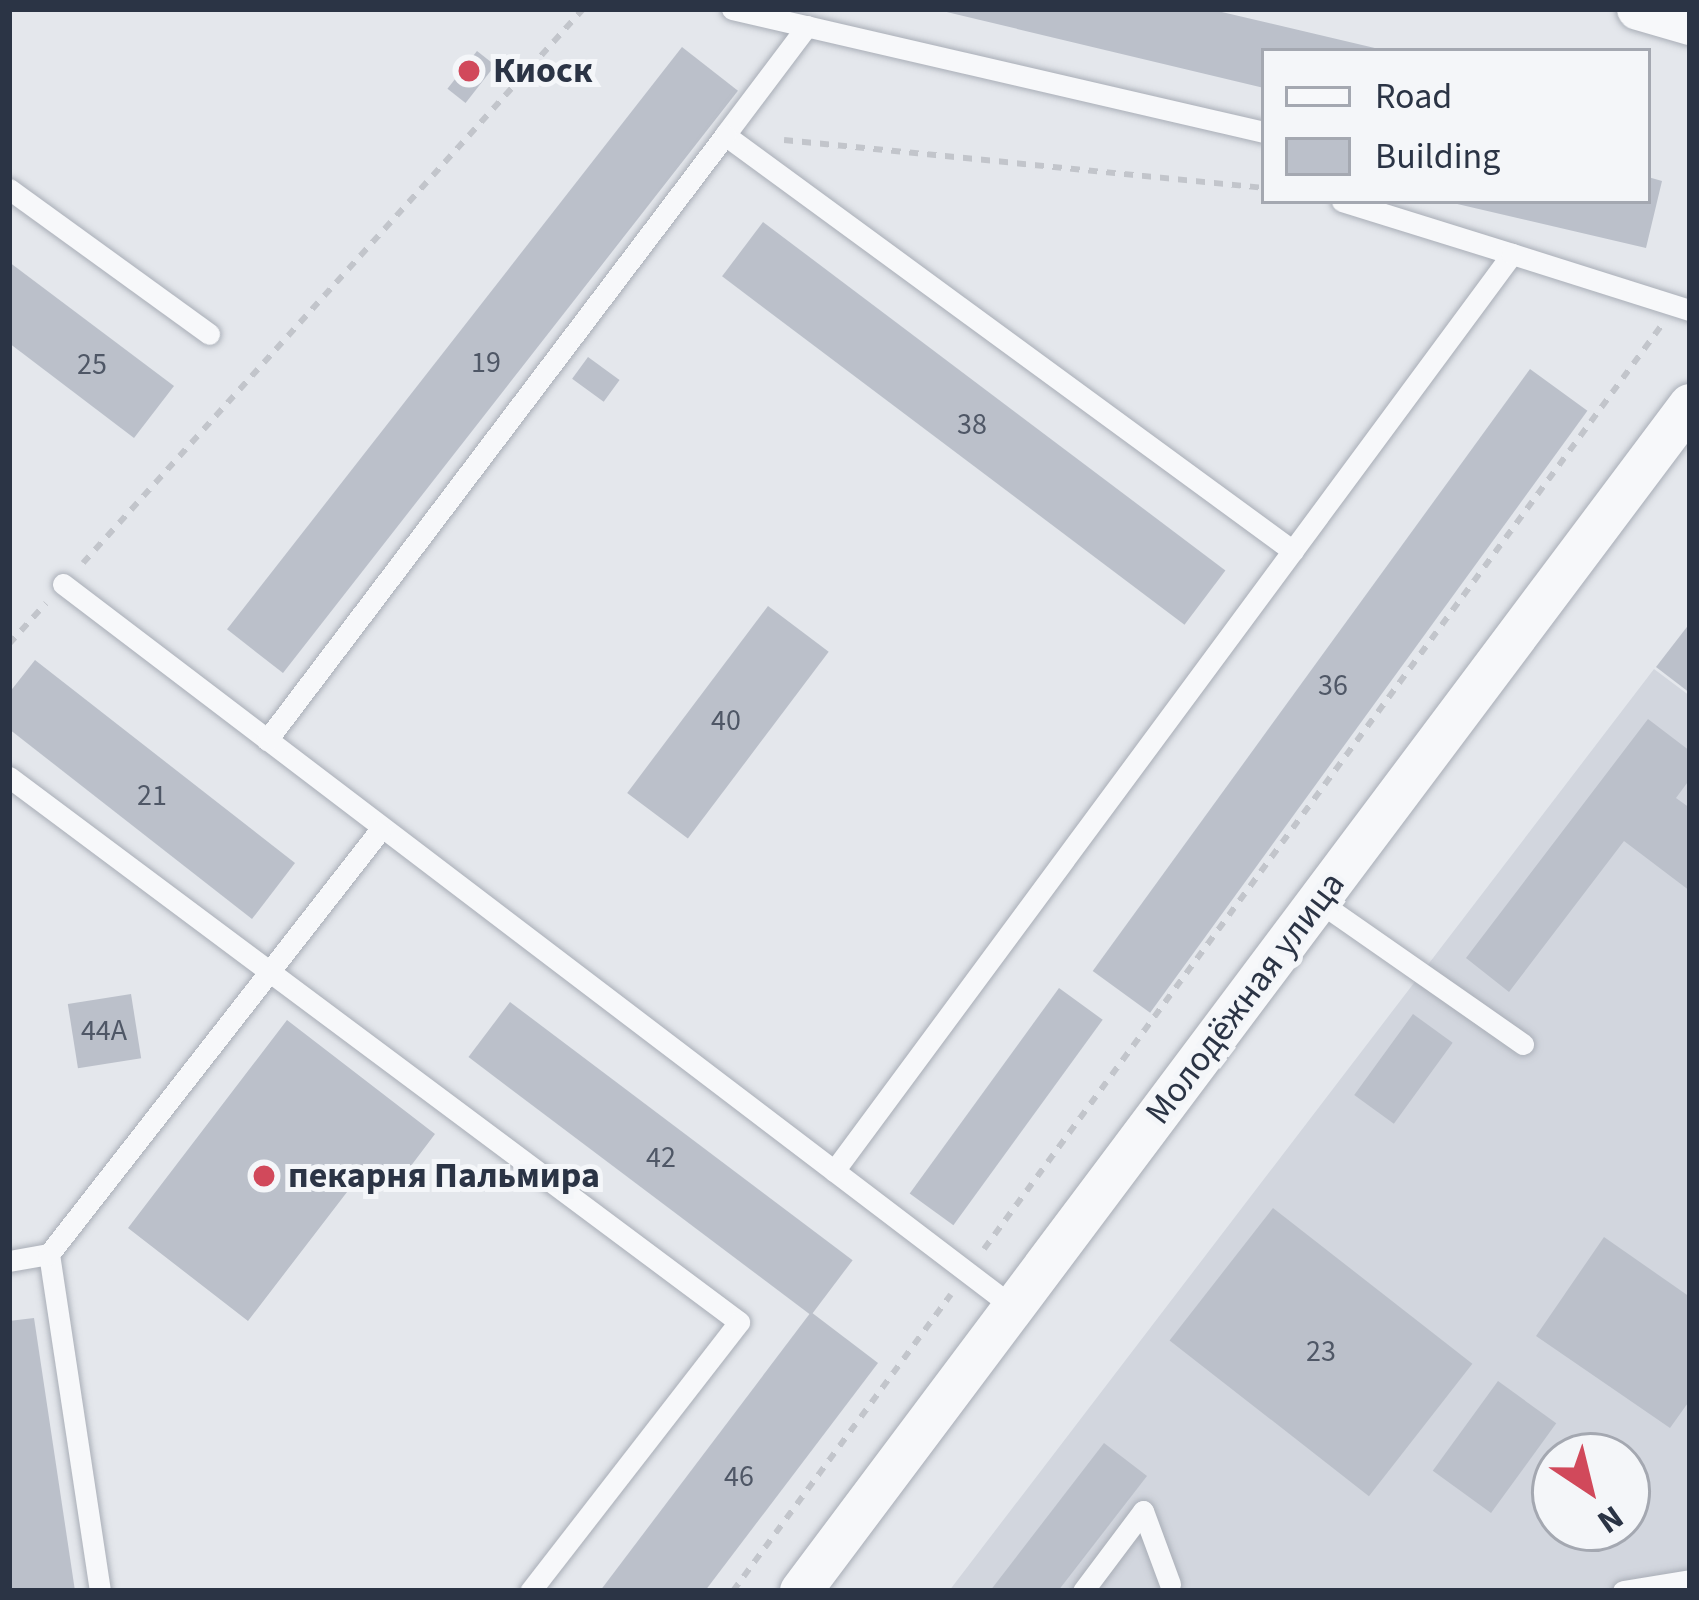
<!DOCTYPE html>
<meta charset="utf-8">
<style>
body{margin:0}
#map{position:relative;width:1699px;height:1600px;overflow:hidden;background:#e4e7ec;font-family:"Source Sans 3",sans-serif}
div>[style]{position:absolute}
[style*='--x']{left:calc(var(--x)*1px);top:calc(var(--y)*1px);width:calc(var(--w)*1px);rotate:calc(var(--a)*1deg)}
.built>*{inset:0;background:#d2d6de}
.building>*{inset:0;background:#bbc0ca;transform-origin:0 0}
.path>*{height:6px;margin-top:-3px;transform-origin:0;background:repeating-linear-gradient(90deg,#c2c5cb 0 9px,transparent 0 18px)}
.roads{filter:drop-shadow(0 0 3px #a9aeb7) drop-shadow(0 0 3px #a9aeb7)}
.lane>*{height:21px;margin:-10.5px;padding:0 10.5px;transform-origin:10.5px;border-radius:10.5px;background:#f7f8fa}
.street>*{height:42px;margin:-21px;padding:0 21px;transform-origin:21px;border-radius:21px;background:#f7f8fa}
.dots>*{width:33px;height:33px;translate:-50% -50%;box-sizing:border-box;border:6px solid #f4f6f9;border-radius:50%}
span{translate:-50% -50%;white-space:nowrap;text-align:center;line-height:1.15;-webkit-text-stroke:10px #f4f6f9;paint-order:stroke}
.number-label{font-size:30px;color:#4f5766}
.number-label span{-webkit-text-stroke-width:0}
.poi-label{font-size:36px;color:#2b3445;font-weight:700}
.left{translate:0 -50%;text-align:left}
.street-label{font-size:36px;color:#2b3445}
.frame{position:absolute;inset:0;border:12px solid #2b3445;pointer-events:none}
.legend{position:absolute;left:1261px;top:48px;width:390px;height:156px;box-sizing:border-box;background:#f4f6f9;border:3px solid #a4a8b1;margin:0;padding:15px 21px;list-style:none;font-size:36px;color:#2b3445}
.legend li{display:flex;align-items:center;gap:24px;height:60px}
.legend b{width:60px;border:3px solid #a4a8b1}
.north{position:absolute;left:1531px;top:1432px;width:120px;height:120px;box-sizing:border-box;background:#f4f6f9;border:3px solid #a4a8b1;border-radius:50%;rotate:145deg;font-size:33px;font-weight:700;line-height:48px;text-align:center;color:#2b3445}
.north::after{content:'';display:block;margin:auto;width:42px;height:54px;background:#d1495b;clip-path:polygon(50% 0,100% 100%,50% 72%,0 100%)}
</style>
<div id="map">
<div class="built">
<div style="clip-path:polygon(evenodd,1654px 669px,1690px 696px,1690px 1591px,949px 1591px,1654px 669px,1555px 1456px,1627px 1456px,1627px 1528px,1555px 1528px,1555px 1456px)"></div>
</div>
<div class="building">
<div style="clip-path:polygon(934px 9px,1209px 9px,1379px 49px,1264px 51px,1264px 88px)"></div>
<div style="left:682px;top:47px;width:71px;height:739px;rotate:38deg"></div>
<div style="left:477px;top:51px;width:23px;height:48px;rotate:38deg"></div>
<div style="clip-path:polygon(1648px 177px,1662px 181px,1646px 248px,1453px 203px,1648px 201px)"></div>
<div style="left:763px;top:222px;width:579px;height:68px;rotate:37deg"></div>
<div style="clip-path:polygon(9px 262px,174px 386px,134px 438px,9px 343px)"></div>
<div style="left:588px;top:357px;width:39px;height:27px;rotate:36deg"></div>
<div style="left:1530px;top:369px;width:71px;height:744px;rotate:36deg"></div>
<div style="left:768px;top:606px;width:76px;height:234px;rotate:37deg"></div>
<div style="clip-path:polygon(1690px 623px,1690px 693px,1656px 667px)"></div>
<div style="clip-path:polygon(35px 660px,295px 863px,252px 919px,9px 729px,9px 693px)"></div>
<div style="clip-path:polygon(1648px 719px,1690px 751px,1690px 779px,1676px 798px,1690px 808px,1690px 891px,1624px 841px,1509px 992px,1466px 958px)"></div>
<div style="left:1059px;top:988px;width:54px;height:254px;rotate:36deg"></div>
<div style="left:131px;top:994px;width:65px;height:64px;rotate:81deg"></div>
<div style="left:510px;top:1002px;width:429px;height:69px;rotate:37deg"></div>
<div style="left:1413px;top:1014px;width:49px;height:100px;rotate:36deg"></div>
<div style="clip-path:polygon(287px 1020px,435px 1134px,395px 1187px,367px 1166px,248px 1321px,128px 1228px)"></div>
<div style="left:1273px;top:1208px;width:253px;height:168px;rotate:38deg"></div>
<div style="clip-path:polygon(1604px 1237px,1690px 1297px,1690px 1400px,1670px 1428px,1536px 1336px)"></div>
<div style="clip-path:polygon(811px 1312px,878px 1363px,705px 1591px,600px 1591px)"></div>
<div style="clip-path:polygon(34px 1318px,75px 1591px,9px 1591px,9px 1321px)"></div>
<div style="left:1498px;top:1381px;width:72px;height:111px;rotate:36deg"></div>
<div style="clip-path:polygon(1104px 1443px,1147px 1476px,1058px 1591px,990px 1591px)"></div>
</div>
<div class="path">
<div style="--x:784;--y:140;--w:482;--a:5.7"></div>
<div style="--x:83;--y:563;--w:746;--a:-47.93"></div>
<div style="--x:9;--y:644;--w:55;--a:-47.9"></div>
<div style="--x:984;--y:1249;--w:1145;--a:-53.74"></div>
<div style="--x:733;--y:1591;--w:368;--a:-53.7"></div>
</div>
<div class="roads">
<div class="lane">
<div style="--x:732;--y:9;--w:546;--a:13.02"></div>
<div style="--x:807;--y:26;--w:136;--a:127"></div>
<div style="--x:725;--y:135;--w:704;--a:36.22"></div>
<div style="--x:9;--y:189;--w:247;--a:35.9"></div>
<div style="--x:1342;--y:201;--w:178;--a:17.3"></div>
<div style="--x:63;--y:584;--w:1194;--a:37.27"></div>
<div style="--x:267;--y:740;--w:759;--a:-52.87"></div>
<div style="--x:9;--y:777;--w:911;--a:36.74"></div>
<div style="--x:739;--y:1322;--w:341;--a:127.8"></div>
<div style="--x:1318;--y:901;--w:250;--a:34.9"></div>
<div style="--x:834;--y:1171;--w:1140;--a:-53.52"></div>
<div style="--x:1512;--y:254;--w:187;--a:17.5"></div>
<div style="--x:9;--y:1261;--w:41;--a:-9.9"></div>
<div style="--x:100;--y:1591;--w:341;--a:-98.6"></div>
<div style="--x:49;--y:1254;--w:538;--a:-52.02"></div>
<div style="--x:1083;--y:1591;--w:100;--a:-53.1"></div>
<div style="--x:1143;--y:1511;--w:78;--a:69.7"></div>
<div style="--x:1623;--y:1591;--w:68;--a:-9.3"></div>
</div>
<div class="street">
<div style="--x:1638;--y:9;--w:54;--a:16.1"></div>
<div style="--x:801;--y:1591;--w:1482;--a:-53.15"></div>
</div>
</div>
<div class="dots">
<div style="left:469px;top:71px;background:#d1495b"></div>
<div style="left:264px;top:1176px;background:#d1495b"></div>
</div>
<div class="number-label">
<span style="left:486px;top:363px">19</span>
<span style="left:92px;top:365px">25</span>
<span style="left:972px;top:425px">38</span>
<span style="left:1333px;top:686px">36</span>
<span style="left:726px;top:721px">40</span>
<span style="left:152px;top:796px">21</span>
<span style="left:104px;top:1031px">44А</span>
<span style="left:661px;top:1158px">42</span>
<span style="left:1321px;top:1352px">23</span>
<span style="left:739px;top:1477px">46</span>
</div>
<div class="poi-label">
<span class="left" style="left:493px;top:71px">Киоск</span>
<span class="left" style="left:288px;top:1176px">пекарня Пальмира</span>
</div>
<div class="street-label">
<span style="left:1245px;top:998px;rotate:-53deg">Молодёжная улица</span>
</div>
<div class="frame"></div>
<ul class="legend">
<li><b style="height:15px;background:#f7f8fa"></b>Road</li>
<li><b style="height:33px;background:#bbc0ca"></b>Building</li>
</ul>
<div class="north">N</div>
</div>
